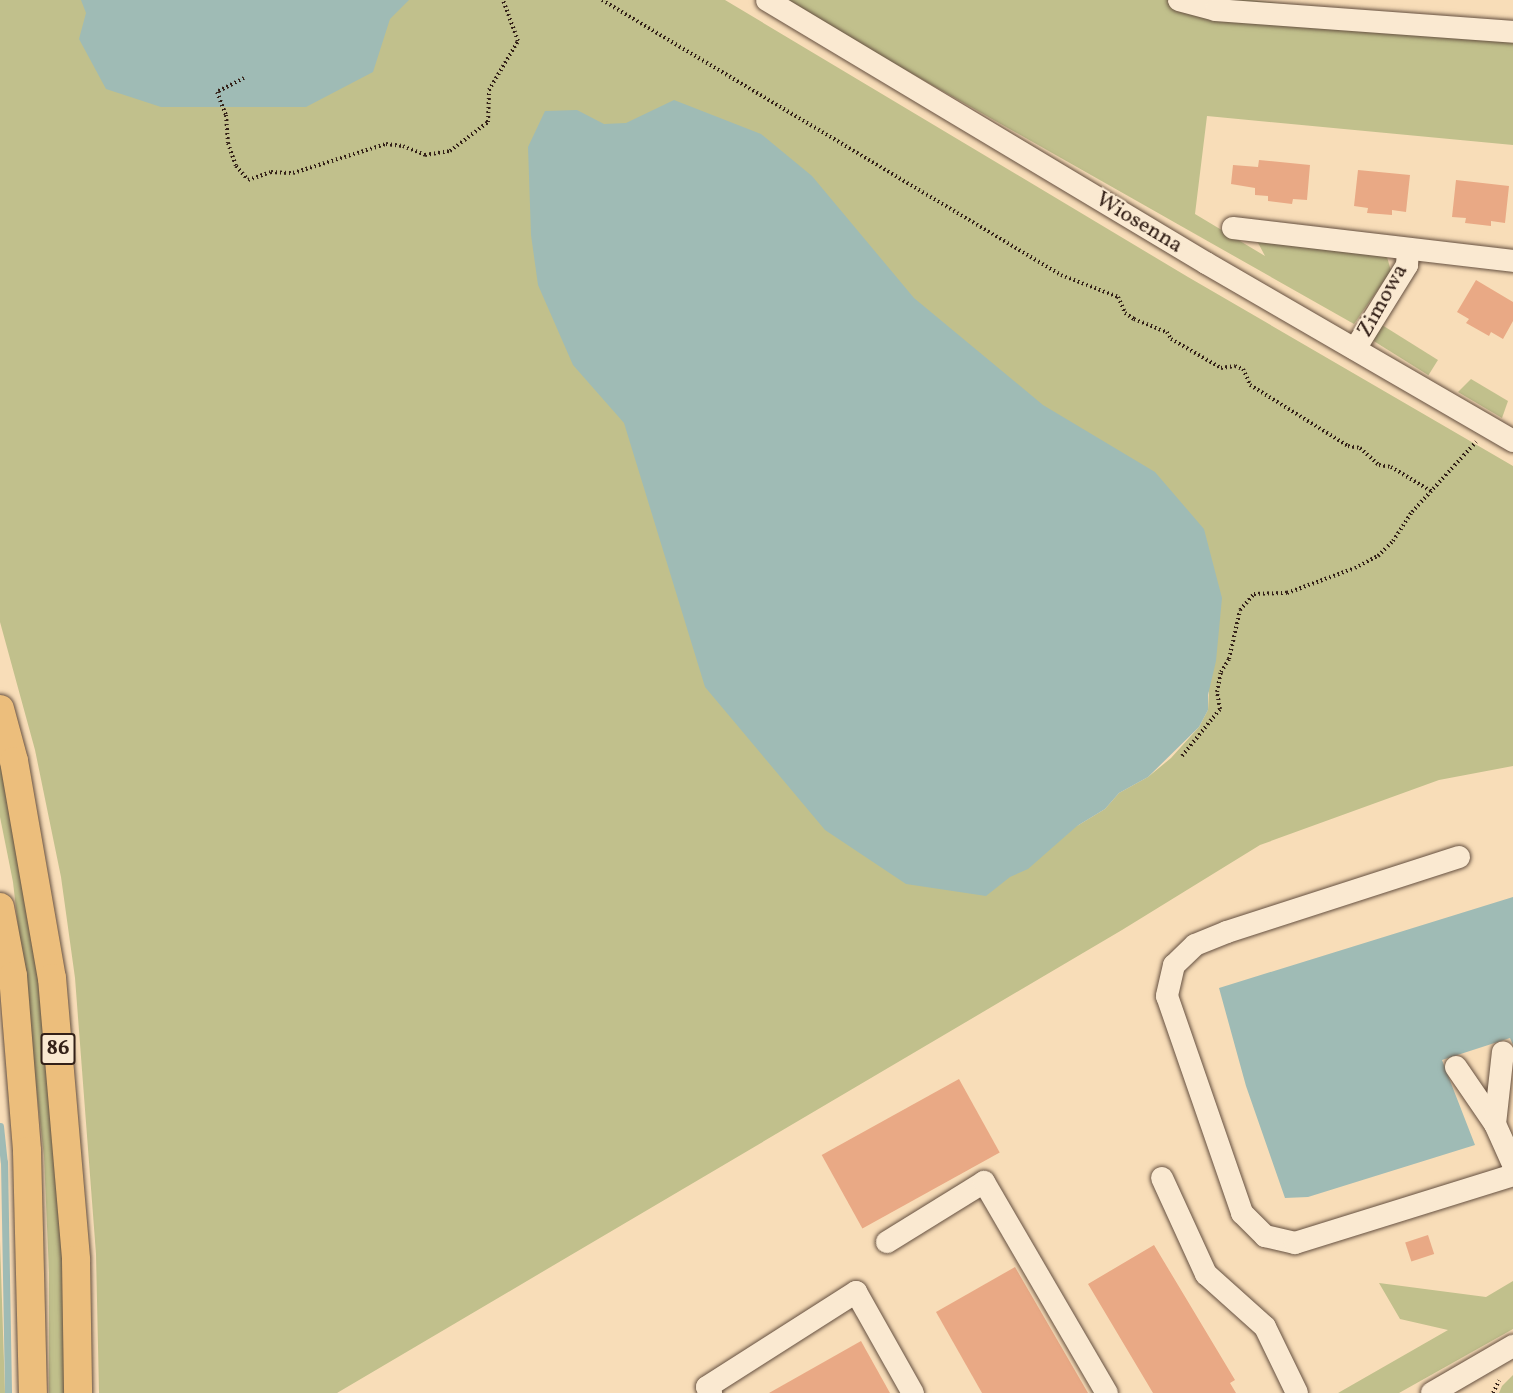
<!DOCTYPE html>
<style>
body{margin:0}
#map{position:relative;width:1513px;height:1393px;overflow:hidden;background:#f8ddb8;font-family:Vollkorn,serif}
div>[style]{position:absolute}
[style*='--x']{left:calc(var(--x)*1px);top:calc(var(--y)*1px);width:calc(var(--w)*1px);rotate:calc(var(--a)*1deg)}
.green>*{inset:0;background:#c1c08c;transform-origin:0 0}
.water>*{inset:0;background:#9fbbb5}
.stream>*{height:7px;margin:-3.5px;padding:0 3.5px;transform-origin:3.5px;border-radius:3.5px;background:#9fbbb5}
.building>*{inset:0;background:#e9a985;transform-origin:0 0}
.path>*{height:4px;margin-top:-2px;transform-origin:0;background:repeating-linear-gradient(90deg,#342118 0 1.5px,transparent 0 4.5px)}
.roads{filter:drop-shadow(0 0 2px #655040) drop-shadow(0 0 2px #655040)}
.minor>*{height:22px;margin:-11px;padding:0 11px;transform-origin:11px;border-radius:11px;background:#fae9d1}
.major>*{height:28px;margin:-14px;padding:0 14px;transform-origin:14px;border-radius:14px;background:#ecbe7c}
span{translate:-50% -50%;white-space:nowrap;text-align:center;line-height:1.15;-webkit-text-stroke:4.5px #fae9d1;paint-order:stroke}
.shield-label span{padding:2px 4px;background:#fae9d1;border:2px solid;border-radius:4px;-webkit-text-stroke-width:0}
.shield-label{font-size:21px;color:#342118;font-weight:700}
.street-label{font-size:22px;color:#342118}
</style>
<div id="map">
<div class="green">
<div style="clip-path:polygon(evenodd,0 0,725px 0,1188px 277px,1513px 466px,1513px 766px,1439px 780px,1260px 845px,1122px 930px,337px 1393px,99px 1393px,96px 1254px,75px 978px,61px 877px,35px 750px,0 622px,0 0,1209px 691px,1208px 710px,1199px 727px,1171px 758px,1148px 777px,1119px 793px,1105px 809px,1077px 826px,1209px 691px)"></div>
<div style="clip-path:polygon(782px 0,1250px 0,1513px 31px,1513px 145px,1207px 116px,1195px 214px,1265px 256px,1256px 239px,1387px 257px,1391px 271px,1354px 324px)"></div>
<div style="left:1382px;top:325px;width:66px;height:18px;rotate:32deg"></div>
<div style="clip-path:polygon(1471px 379px,1508px 401px,1502px 418px,1458px 392px)"></div>
<div style="clip-path:polygon(0 749px,27px 882px,48px 1061px,61px 1221px,65px 1393px,49px 1393px,49px 1273px,44px 1156px,13px 882px,0 817px)"></div>
<div style="clip-path:polygon(0 1241px,5px 1393px,0 1393px)"></div>
<div style="clip-path:polygon(1513px 1281px,1513px 1329px,1399px 1393px,1338px 1393px,1448px 1330px,1400px 1319px,1379px 1283px,1486px 1297px)"></div>
<div style="clip-path:polygon(1513px 1375px,1513px 1393px,1499px 1393px,1502px 1386px)"></div>
</div>
<div class="water">
<div style="clip-path:polygon(81px 0,409px 0,390px 19px,373px 72px,306px 107px,161px 107px,106px 89px,79px 39px,86px 13px)"></div>
<div style="clip-path:polygon(674px 100px,761px 134px,812px 176px,914px 298px,1043px 405px,1155px 472px,1204px 529px,1222px 598px,1216px 661px,1208px 695px,1208px 710px,1199px 727px,1148px 777px,1119px 793px,1105px 809px,1077px 826px,1028px 869px,1010px 877px,986px 896px,906px 884px,825px 830px,705px 687px,624px 423px,573px 365px,538px 285px,531px 235px,528px 147px,545px 111px,577px 110px,604px 124px,626px 123px)"></div>
<div style="clip-path:polygon(1513px 897px,1513px 1045px,1510px 1038px,1442px 1060px,1475px 1145px,1308px 1197px,1285px 1198px,1246px 1086px,1219px 988px)"></div>
</div>
<div class="stream">
<div style="--x:0;--y:1126;--w:36;--a:84"></div>
<div style="--x:4;--y:1162;--w:231;--a:89"></div>
</div>
<div class="building">
<div style="clip-path:polygon(1259px 160px,1310px 165px,1307px 200px,1293px 199px,1292px 204px,1268px 201px,1268px 196px,1255px 195px,1255px 188px,1231px 184px,1233px 165px,1258px 167px)"></div>
<div style="clip-path:polygon(1358px 170px,1410px 175px,1406px 212px,1392px 210px,1392px 215px,1367px 213px,1368px 208px,1354px 206px)"></div>
<div style="clip-path:polygon(1456px 180px,1509px 186px,1505px 223px,1491px 221px,1491px 226px,1465px 223px,1466px 218px,1452px 217px)"></div>
<div style="clip-path:polygon(1476px 280px,1513px 302px,1513px 321px,1503px 339px,1491px 332px,1489px 336px,1466px 323px,1469px 319px,1457px 312px)"></div>
<div style="left:959px;top:1079px;width:84px;height:157px;rotate:61deg"></div>
<div style="left:1428px;top:1235px;width:20px;height:24px;rotate:72deg"></div>
<div style="clip-path:polygon(1154px 1245px,1235px 1380px,1230px 1383px,1236px 1393px,1153px 1393px,1088px 1284px)"></div>
<div style="clip-path:polygon(1015px 1267px,1088px 1393px,982px 1393px,936px 1312px)"></div>
<div style="clip-path:polygon(861px 1341px,890px 1393px,769px 1393px)"></div>
</div>
<div class="path">
<div style="--x:602;--y:0;--w:535;--a:30.93"></div>
<div style="--x:1061;--y:275;--w:61;--a:21.1"></div>
<div style="--x:1118;--y:297;--w:17;--a:66"></div>
<div style="--x:1125;--y:313;--w:11;--a:34"></div>
<div style="--x:1134;--y:319;--w:35;--a:22"></div>
<div style="--x:1167;--y:332;--w:8;--a:60"></div>
<div style="--x:1171;--y:339;--w:58;--a:30.1"></div>
<div style="--x:1221;--y:368;--w:14;--a:-8"></div>
<div style="--x:1235;--y:366;--w:9;--a:21"></div>
<div style="--x:1243;--y:369;--w:17;--a:66"></div>
<div style="--x:1250;--y:385;--w:115;--a:31.9"></div>
<div style="--x:1348;--y:446;--w:12;--a:9"></div>
<div style="--x:1360;--y:448;--w:25;--a:42"></div>
<div style="--x:1379;--y:465;--w:12;--a:9"></div>
<div style="--x:1391;--y:467;--w:47;--a:31"></div>
<div style="--x:244;--y:78;--w:30;--a:153"></div>
<div style="--x:217;--y:92;--w:25;--a:69"></div>
<div style="--x:226;--y:115;--w:28;--a:86"></div>
<div style="--x:228;--y:143;--w:24;--a:71"></div>
<div style="--x:236;--y:166;--w:18;--a:49"></div>
<div style="--x:248;--y:180;--w:24;--a:-19"></div>
<div style="--x:271;--y:172;--w:22;--a:3"></div>
<div style="--x:293;--y:173;--w:97;--a:-17.3"></div>
<div style="--x:386;--y:144;--w:17;--a:7"></div>
<div style="--x:403;--y:146;--w:24;--a:22"></div>
<div style="--x:425;--y:155;--w:25;--a:-9"></div>
<div style="--x:450;--y:151;--w:48;--a:-37.3"></div>
<div style="--x:488;--y:122;--w:32;--a:-88"></div>
<div style="--x:489;--y:90;--w:57;--a:-59.4"></div>
<div style="--x:518;--y:41;--w:44;--a:-110.1"></div>
<div style="--x:1182;--y:756;--w:60;--a:-51"></div>
<div style="--x:1220;--y:709;--w:17;--a:-100"></div>
<div style="--x:1217;--y:692;--w:20;--a:-79"></div>
<div style="--x:1221;--y:672;--w:15;--a:-58"></div>
<div style="--x:1229;--y:659;--w:50;--a:-77.3"></div>
<div style="--x:1240;--y:610;--w:21;--a:-49"></div>
<div style="--x:1254;--y:594;--w:33;--a:-2"></div>
<div style="--x:1287;--y:593;--w:72;--a:-20.2"></div>
<div style="--x:1355;--y:568;--w:26;--a:-28"></div>
<div style="--x:1378;--y:556;--w:21;--a:-45"></div>
<div style="--x:1393;--y:541;--w:35;--a:-57"></div>
<div style="--x:1412;--y:512;--w:95;--a:-47.6"></div>
<div style="--x:1493;--y:1393;--w:14;--a:-65"></div>
</div>
<div class="roads">
<div class="minor">
<div style="--x:767;--y:0;--w:512;--a:30.93"></div>
<div style="--x:1206;--y:263;--w:355;--a:30.1"></div>
<div style="--x:1179;--y:0;--w:38;--a:15"></div>
<div style="--x:1216;--y:10;--w:298;--a:4.2"></div>
<div style="--x:1233;--y:228;--w:282;--a:6.7"></div>
<div style="--x:1355;--y:349;--w:99;--a:-58.2"></div>
<div style="--x:1407;--y:265;--w:16;--a:-86"></div>
<div style="--x:1459;--y:857;--w:244;--a:162.1"></div>
<div style="--x:1227;--y:932;--w:35;--a:158"></div>
<div style="--x:1195;--y:945;--w:29;--a:136"></div>
<div style="--x:1174;--y:965;--w:32;--a:103"></div>
<div style="--x:1167;--y:996;--w:230;--a:70.9"></div>
<div style="--x:1242;--y:1213;--w:33;--a:45"></div>
<div style="--x:1265;--y:1236;--w:31;--a:13"></div>
<div style="--x:1295;--y:1243;--w:228;--a:-17.3"></div>
<div style="--x:1456;--y:1067;--w:69;--a:55.6"></div>
<div style="--x:1495;--y:1124;--w:44;--a:65.8"></div>
<div style="--x:1495;--y:1124;--w:72;--a:-83.7"></div>
<div style="--x:1162;--y:1178;--w:106;--a:65.4"></div>
<div style="--x:1206;--y:1274;--w:79;--a:41.9"></div>
<div style="--x:1265;--y:1327;--w:73;--a:64.1"></div>
<div style="--x:887;--y:1242;--w:114;--a:-31.7"></div>
<div style="--x:984;--y:1182;--w:244;--a:59.8"></div>
<div style="--x:711;--y:1393;--w:7;--a:-124"></div>
<div style="--x:707;--y:1387;--w:177;--a:-32.5"></div>
<div style="--x:856;--y:1292;--w:116;--a:60.6"></div>
<div style="--x:1432;--y:1393;--w:94;--a:-30.1"></div>
</div>
<div class="major">
<div style="--x:0;--y:709;--w:54;--a:74.9"></div>
<div style="--x:14;--y:761;--w:220;--a:80.1"></div>
<div style="--x:52;--y:978;--w:283;--a:85.1"></div>
<div style="--x:76;--y:1260;--w:133;--a:89.1"></div>
<div style="--x:0;--y:907;--w:70;--a:79.3"></div>
<div style="--x:13;--y:976;--w:176;--a:85.4"></div>
<div style="--x:27;--y:1151;--w:242;--a:88.6"></div>
</div>
</div>
<div class="shield-label">
<span style="left:58px;top:1049px">86</span>
</div>
<div class="street-label">
<span style="left:1139px;top:223px;rotate:31deg">Wiosenna</span>
<span style="left:1383px;top:301px;rotate:-61deg">Zimowa</span>
</div>
</div>
